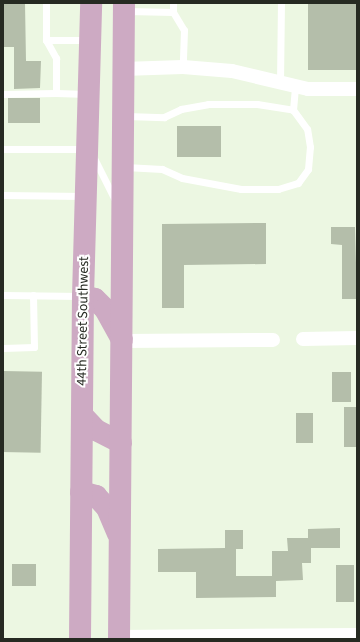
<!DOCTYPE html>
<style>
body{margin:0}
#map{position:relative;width:360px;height:642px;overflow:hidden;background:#ecf7e2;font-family:"Source Sans 3",sans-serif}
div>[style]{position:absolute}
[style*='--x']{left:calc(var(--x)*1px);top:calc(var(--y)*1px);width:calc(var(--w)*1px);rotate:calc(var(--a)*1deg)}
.building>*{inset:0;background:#b4beaa;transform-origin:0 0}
.service>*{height:7px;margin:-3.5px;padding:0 3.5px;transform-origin:3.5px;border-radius:3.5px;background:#fff}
.minor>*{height:14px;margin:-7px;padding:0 7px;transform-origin:7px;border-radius:7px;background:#fff}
.primary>*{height:22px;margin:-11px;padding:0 11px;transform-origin:11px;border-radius:11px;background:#cdaac3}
span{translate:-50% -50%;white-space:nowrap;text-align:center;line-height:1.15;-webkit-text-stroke:4px #fff;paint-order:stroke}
.street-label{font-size:14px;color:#262a22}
.frame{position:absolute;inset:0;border:4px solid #262a22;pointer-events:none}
</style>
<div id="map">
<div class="building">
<div style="clip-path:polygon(3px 3px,25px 3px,26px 61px,41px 61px,40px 88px,14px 89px,14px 47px,3px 47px)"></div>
<div style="left:308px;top:3px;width:49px;height:67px"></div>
<div style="left:40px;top:98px;width:25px;height:32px;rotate:90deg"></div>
<div style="left:177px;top:126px;width:44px;height:31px"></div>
<div style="clip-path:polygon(266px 223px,266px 264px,184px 265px,184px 308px,162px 308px,162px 224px)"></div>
<div style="clip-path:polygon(331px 227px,355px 227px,357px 299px,342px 299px,342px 245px,331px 244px)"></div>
<div style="left:3px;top:371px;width:39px;height:81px;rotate:1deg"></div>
<div style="left:332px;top:372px;width:19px;height:30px"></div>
<div style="left:344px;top:407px;width:13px;height:40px"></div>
<div style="left:296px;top:413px;width:17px;height:30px"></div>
<div style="clip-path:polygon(340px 528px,340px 548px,311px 548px,311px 563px,302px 563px,303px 580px,276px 581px,276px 597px,196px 598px,196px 572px,158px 572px,158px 549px,225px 548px,225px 530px,243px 530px,243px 549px,236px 549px,236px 576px,272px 576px,272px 551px,288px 551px,287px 538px,308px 538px,308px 529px)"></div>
<div style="left:12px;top:564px;width:24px;height:22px"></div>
<div style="left:336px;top:565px;width:18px;height:37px"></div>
</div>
<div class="service">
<div style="--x:46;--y:3;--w:37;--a:90"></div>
<div style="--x:46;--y:40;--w:21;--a:61"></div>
<div style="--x:56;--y:58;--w:35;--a:90"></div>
<div style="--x:56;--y:93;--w:31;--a:2"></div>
<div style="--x:173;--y:3;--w:9;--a:90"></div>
<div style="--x:173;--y:12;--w:21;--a:59"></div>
<div style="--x:184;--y:30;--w:37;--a:92"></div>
<div style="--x:127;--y:11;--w:46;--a:1.2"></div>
<div style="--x:46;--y:40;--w:41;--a:0"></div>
<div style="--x:280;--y:83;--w:80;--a:-89.3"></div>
<div style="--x:3;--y:94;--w:53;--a:-1.1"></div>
<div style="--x:126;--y:116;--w:38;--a:2"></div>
<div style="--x:164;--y:117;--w:19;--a:-25"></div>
<div style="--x:181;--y:109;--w:27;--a:-10"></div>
<div style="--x:208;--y:104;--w:49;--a:0"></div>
<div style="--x:257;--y:104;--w:36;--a:9"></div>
<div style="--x:3;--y:149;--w:81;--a:0"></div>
<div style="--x:93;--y:156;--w:49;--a:63.4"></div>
<div style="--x:125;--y:167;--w:37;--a:3"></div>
<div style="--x:162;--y:169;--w:22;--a:24"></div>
<div style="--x:182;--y:178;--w:60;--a:10.6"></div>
<div style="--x:241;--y:189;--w:37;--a:0"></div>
<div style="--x:278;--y:189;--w:21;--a:-17"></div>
<div style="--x:298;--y:183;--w:17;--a:-54"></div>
<div style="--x:308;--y:169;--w:22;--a:-85"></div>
<div style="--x:310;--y:147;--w:18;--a:-99"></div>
<div style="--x:307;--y:129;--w:24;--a:-126"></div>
<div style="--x:293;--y:110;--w:24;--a:-85"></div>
<div style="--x:3;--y:195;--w:80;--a:0.7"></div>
<div style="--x:3;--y:295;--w:78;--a:0.7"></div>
<div style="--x:3;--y:348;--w:31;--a:-2"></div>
<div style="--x:34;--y:347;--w:52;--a:-91.1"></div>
</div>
<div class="minor">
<div style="--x:123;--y:69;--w:60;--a:-1.9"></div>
<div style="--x:183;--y:67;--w:49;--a:4.7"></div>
<div style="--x:232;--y:71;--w:78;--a:13.3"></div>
<div style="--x:308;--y:89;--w:49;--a:0"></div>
<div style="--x:303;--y:339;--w:54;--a:-1.1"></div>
<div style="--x:122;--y:341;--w:151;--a:-0.4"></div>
<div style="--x:119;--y:637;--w:238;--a:-0.5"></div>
</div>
<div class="primary">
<div style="--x:83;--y:296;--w:12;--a:14"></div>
<div style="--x:95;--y:299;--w:14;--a:45"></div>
<div style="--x:105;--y:309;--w:35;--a:61"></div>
<div style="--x:82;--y:415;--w:21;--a:47"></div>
<div style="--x:96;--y:430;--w:28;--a:27"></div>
<div style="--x:81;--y:492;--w:16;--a:15"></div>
<div style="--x:96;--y:496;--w:16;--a:47"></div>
<div style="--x:107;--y:508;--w:28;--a:67"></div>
<div style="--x:80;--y:639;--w:343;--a:-89.5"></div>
<div style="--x:83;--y:296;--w:293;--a:-88.4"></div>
<div style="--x:119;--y:639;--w:636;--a:-89.55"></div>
</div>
<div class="street-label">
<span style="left:83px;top:321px;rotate:-89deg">44th Street Southwest</span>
</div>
<div class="frame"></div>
</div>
